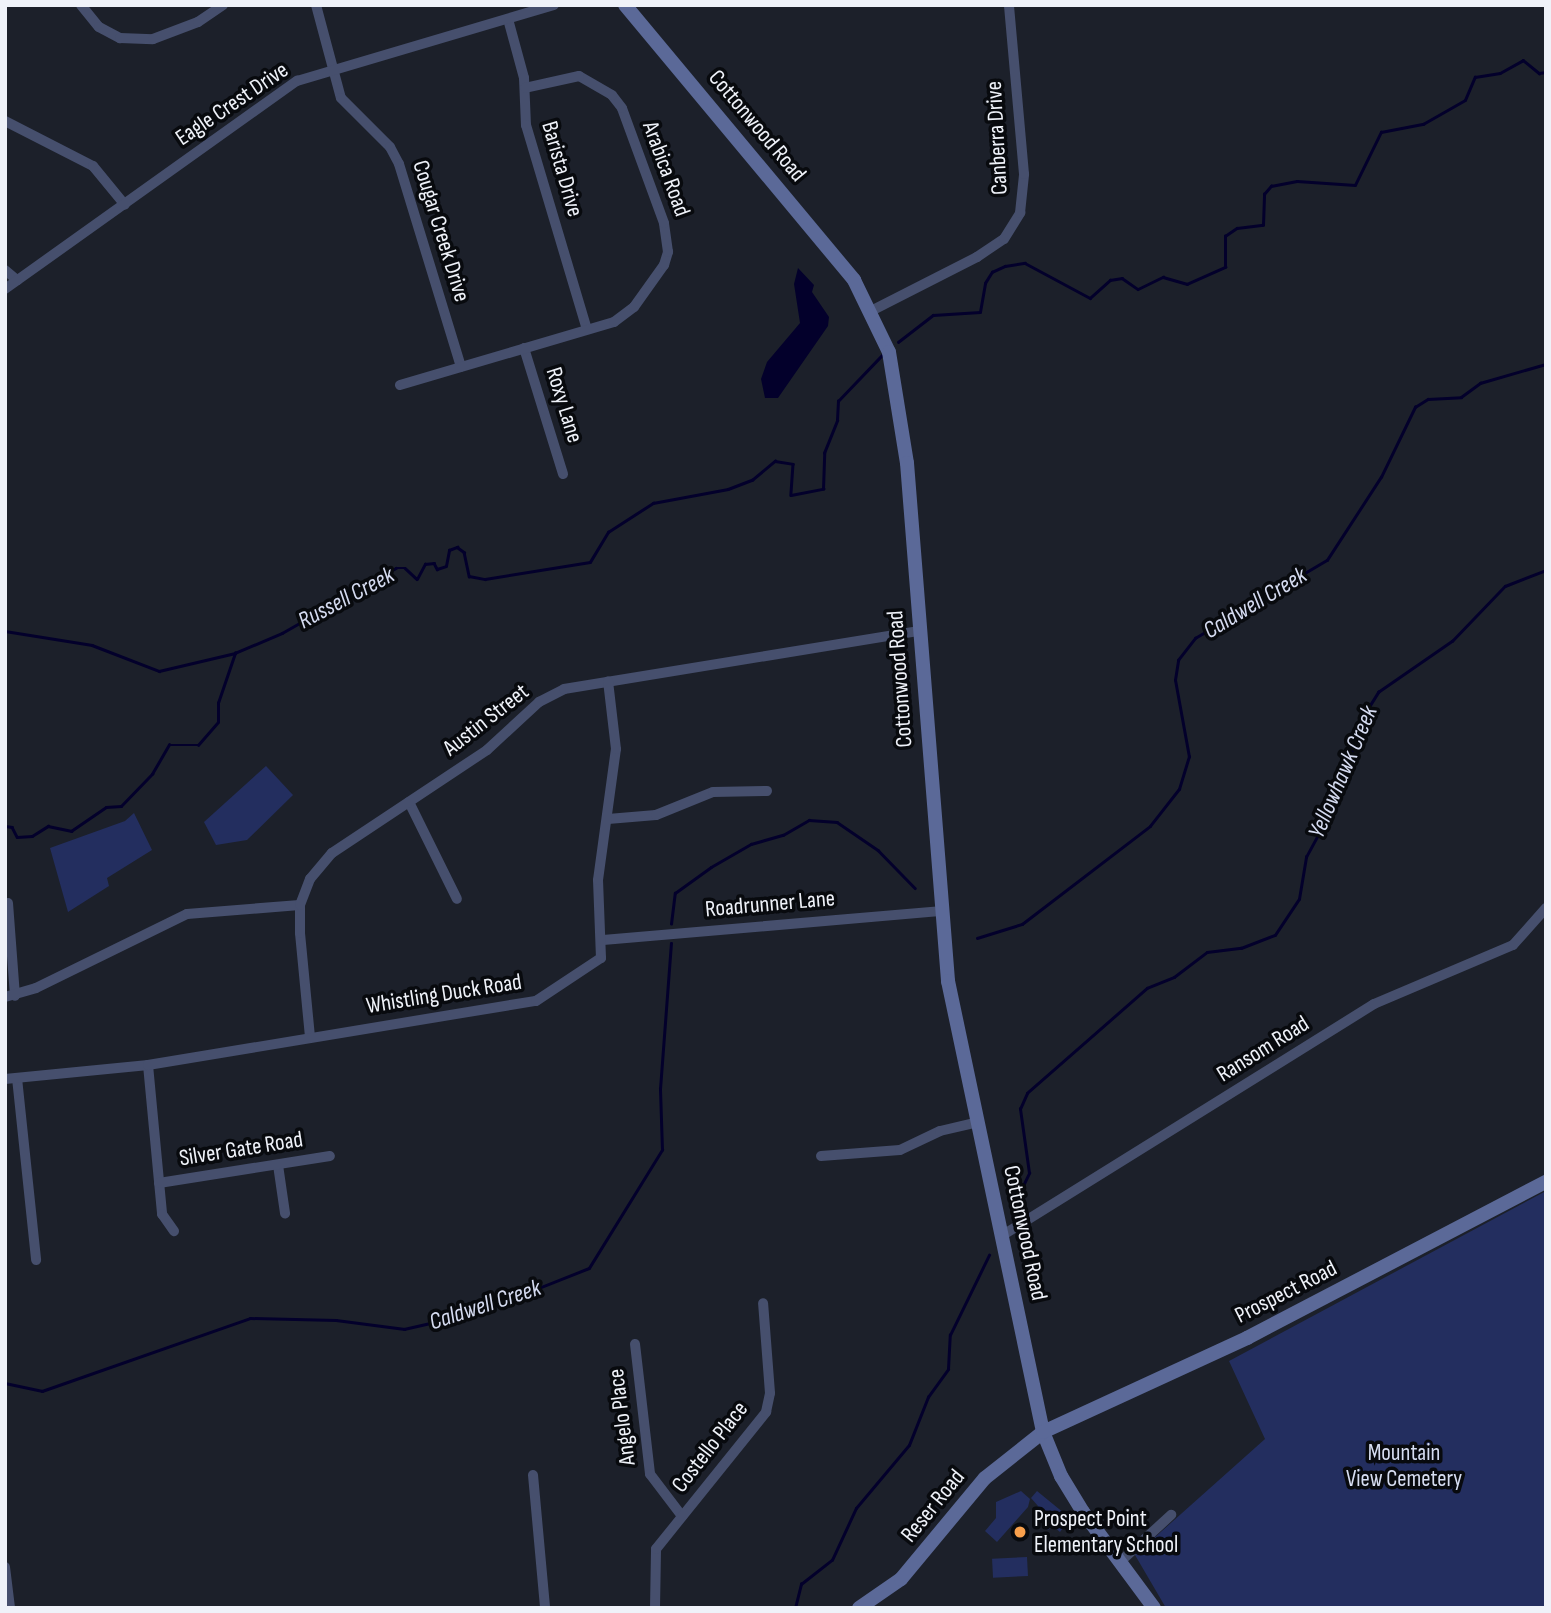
<!DOCTYPE html>
<style>
body{margin:0}
#map{position:relative;width:1551px;height:1613px;overflow:hidden;background:#1c202a;font-family:"Sofia Sans Condensed",sans-serif}
div>[style]{position:absolute}
[style*='--x']{left:calc(var(--x)*1px);top:calc(var(--y)*1px);width:calc(var(--w)*1px);rotate:calc(var(--a)*1deg)}
.green>*{inset:0;background:#232e5f;transform-origin:0 0}
.water>*{inset:0;background:#03002b}
.stream>*{height:2.5px;margin:-1.25px;padding:0 1.25px;transform-origin:1.25px;border-radius:1.25px;background:#03002b}
.street>*{height:10px;margin:-5px;padding:0 5px;transform-origin:5px;border-radius:5px;background:#464f6d}
.secondary>*{height:14px;margin:-7px;padding:0 7px;transform-origin:7px;border-radius:7px;background:#5b6998}
.dots>*{width:19px;height:19px;translate:-50% -50%;box-sizing:border-box;border:4px solid #080a0e;border-radius:50%}
span{translate:-50% -50%;white-space:nowrap;text-align:center;line-height:1.15;-webkit-text-stroke:7px #080a0e;paint-order:stroke}
.street-label{font-size:23px;color:#eff2f9}
.park-label{font-size:23px;color:#d7def2}
.poi-label{font-size:23px;color:#eff2f9}
.left{translate:0 -50%;text-align:left}
.water-label{font-size:24px;color:#d5dbf0;font-style:italic}
.frame{position:absolute;inset:0;border:7px solid #eff2f9;pointer-events:none}
</style>
<div id="map">
<div class="green">
<div style="clip-path:polygon(266px 766px,293px 795px,247px 840px,216px 845px,204px 822px)"></div>
<div style="clip-path:polygon(134px 813px,152px 850px,107px 878px,109px 886px,68px 912px,50px 848px,125px 821px)"></div>
<div style="clip-path:polygon(1546px 1191px,1546px 1608px,1166px 1608px,1135px 1555px,1265px 1439px,1229px 1361px)"></div>
<div style="clip-path:polygon(1021px 1491px,1030px 1499px,1028px 1507px,997px 1542px,985px 1531px,996px 1518px,996px 1502px)"></div>
<div style="clip-path:polygon(1037px 1491px,1070px 1518px,1060px 1532px,1053px 1526px,1048px 1530px,1040px 1521px,1046px 1515px,1035px 1509px,1038px 1506px,1031px 1498px)"></div>
<div style="left:1027px;top:1557px;width:19px;height:35px;rotate:87deg"></div>
</div>
<div class="water">
<div style="clip-path:polygon(798px 268px,814px 285px,812px 292px,829px 317px,828px 326px,778px 398px,765px 398px,761px 379px,767px 362px,800px 323px,794px 284px)"></div>
</div>
<div class="stream">
<div style="--x:898;--y:342;--w:44;--a:-37.6"></div>
<div style="--x:933;--y:315;--w:47;--a:-3.7"></div>
<div style="--x:980;--y:312;--w:29;--a:-80"></div>
<div style="--x:985;--y:283;--w:13;--a:-58"></div>
<div style="--x:992;--y:272;--w:14;--a:-25"></div>
<div style="--x:1005;--y:266;--w:20;--a:-9"></div>
<div style="--x:1025;--y:263;--w:74;--a:28.3"></div>
<div style="--x:1090;--y:298;--w:27;--a:-42"></div>
<div style="--x:1110;--y:280;--w:12;--a:-9"></div>
<div style="--x:1122;--y:278;--w:19;--a:35"></div>
<div style="--x:1138;--y:289;--w:28;--a:-26"></div>
<div style="--x:1163;--y:277;--w:25;--a:16"></div>
<div style="--x:1187;--y:284;--w:42;--a:-24.1"></div>
<div style="--x:1225;--y:267;--w:31;--a:-90"></div>
<div style="--x:1225;--y:236;--w:14;--a:-34"></div>
<div style="--x:1237;--y:228;--w:26;--a:-7"></div>
<div style="--x:1263;--y:225;--w:31;--a:-88"></div>
<div style="--x:1264;--y:194;--w:11;--a:-49"></div>
<div style="--x:1271;--y:186;--w:26;--a:-11"></div>
<div style="--x:1297;--y:181;--w:58;--a:3.9"></div>
<div style="--x:1355;--y:185;--w:59;--a:-63.9"></div>
<div style="--x:1381;--y:132;--w:43;--a:-10.8"></div>
<div style="--x:1423;--y:124;--w:48;--a:-29.7"></div>
<div style="--x:1465;--y:100;--w:25;--a:-67"></div>
<div style="--x:1475;--y:77;--w:25;--a:-9"></div>
<div style="--x:1500;--y:73;--w:26;--a:-29"></div>
<div style="--x:1523;--y:60;--w:21;--a:39"></div>
<div style="--x:1539;--y:73;--w:7;--a:-8"></div>
<div style="--x:5;--y:631;--w:88;--a:9.1"></div>
<div style="--x:92;--y:645;--w:72;--a:21.2"></div>
<div style="--x:159;--y:671;--w:78;--a:-13.3"></div>
<div style="--x:5;--y:826;--w:7;--a:8"></div>
<div style="--x:12;--y:827;--w:11;--a:63"></div>
<div style="--x:17;--y:837;--w:15;--a:-4"></div>
<div style="--x:32;--y:836;--w:19;--a:-32"></div>
<div style="--x:48;--y:826;--w:24;--a:12"></div>
<div style="--x:71;--y:831;--w:42;--a:-34.4"></div>
<div style="--x:106;--y:807;--w:15;--a:-4"></div>
<div style="--x:121;--y:806;--w:45;--a:-45.9"></div>
<div style="--x:152;--y:774;--w:34;--a:-60"></div>
<div style="--x:169;--y:745;--w:29;--a:0"></div>
<div style="--x:198;--y:745;--w:30;--a:-49"></div>
<div style="--x:218;--y:722;--w:19;--a:-90"></div>
<div style="--x:218;--y:703;--w:53;--a:-71.2"></div>
<div style="--x:235;--y:653;--w:51;--a:-23.1"></div>
<div style="--x:282;--y:633;--w:131;--a:-29.7"></div>
<div style="--x:396;--y:568;--w:9;--a:0"></div>
<div style="--x:405;--y:568;--w:16;--a:43"></div>
<div style="--x:417;--y:579;--w:17;--a:-62"></div>
<div style="--x:425;--y:564;--w:9;--a:-6"></div>
<div style="--x:434;--y:563;--w:7;--a:63"></div>
<div style="--x:437;--y:569;--w:9;--a:-18"></div>
<div style="--x:446;--y:566;--w:16;--a:-79"></div>
<div style="--x:449;--y:550;--w:9;--a:-21"></div>
<div style="--x:457;--y:547;--w:9;--a:36"></div>
<div style="--x:464;--y:552;--w:25;--a:78"></div>
<div style="--x:469;--y:576;--w:16;--a:11"></div>
<div style="--x:485;--y:579;--w:106;--a:-9.2"></div>
<div style="--x:590;--y:562;--w:35;--a:-59"></div>
<div style="--x:608;--y:532;--w:54;--a:-32.8"></div>
<div style="--x:653;--y:503;--w:76;--a:-10.6"></div>
<div style="--x:728;--y:489;--w:26;--a:-21"></div>
<div style="--x:752;--y:480;--w:30;--a:-40"></div>
<div style="--x:775;--y:461;--w:18;--a:9"></div>
<div style="--x:793;--y:464;--w:31;--a:94"></div>
<div style="--x:791;--y:495;--w:33;--a:-11"></div>
<div style="--x:823;--y:489;--w:36;--a:-88"></div>
<div style="--x:824;--y:453;--w:35;--a:-68"></div>
<div style="--x:837;--y:420;--w:19;--a:-87"></div>
<div style="--x:838;--y:401;--w:65;--a:-46.2"></div>
<div style="--x:671;--y:924;--w:31;--a:-83"></div>
<div style="--x:675;--y:893;--w:44;--a:-35.8"></div>
<div style="--x:711;--y:867;--w:46;--a:-29.9"></div>
<div style="--x:751;--y:844;--w:33;--a:-16"></div>
<div style="--x:783;--y:835;--w:30;--a:-30"></div>
<div style="--x:809;--y:820;--w:28;--a:4"></div>
<div style="--x:837;--y:822;--w:50;--a:34.3"></div>
<div style="--x:878;--y:850;--w:53;--a:45.8"></div>
<div style="--x:977;--y:938;--w:47;--a:-17.3"></div>
<div style="--x:1022;--y:924;--w:161;--a:-37.4"></div>
<div style="--x:1150;--y:826;--w:47;--a:-51.9"></div>
<div style="--x:1179;--y:789;--w:34;--a:-73"></div>
<div style="--x:1189;--y:757;--w:78;--a:-100.3"></div>
<div style="--x:1175;--y:680;--w:20;--a:-81"></div>
<div style="--x:1178;--y:660;--w:28;--a:-52"></div>
<div style="--x:1195;--y:638;--w:153;--a:-30.6"></div>
<div style="--x:1327;--y:560;--w:99;--a:-57"></div>
<div style="--x:1381;--y:477;--w:78;--a:-64.1"></div>
<div style="--x:1415;--y:407;--w:15;--a:-32"></div>
<div style="--x:1428;--y:399;--w:33;--a:-3"></div>
<div style="--x:1461;--y:397;--w:24;--a:-36"></div>
<div style="--x:1480;--y:383;--w:69;--a:-16.1"></div>
<div style="--x:1016;--y:1200;--w:30;--a:-64"></div>
<div style="--x:1029;--y:1173;--w:65;--a:-98"></div>
<div style="--x:1020;--y:1109;--w:17;--a:-66"></div>
<div style="--x:1027;--y:1093;--w:159;--a:-41.2"></div>
<div style="--x:1147;--y:988;--w:29;--a:-22"></div>
<div style="--x:1174;--y:977;--w:41;--a:-37.1"></div>
<div style="--x:1207;--y:952;--w:34;--a:-7"></div>
<div style="--x:1241;--y:948;--w:36;--a:-21"></div>
<div style="--x:1275;--y:935;--w:43;--a:-56.3"></div>
<div style="--x:1299;--y:899;--w:43;--a:-80.5"></div>
<div style="--x:1306;--y:857;--w:65;--a:-61.5"></div>
<div style="--x:1337;--y:800;--w:86;--a:-73"></div>
<div style="--x:1362;--y:718;--w:31;--a:-58"></div>
<div style="--x:1378;--y:692;--w:90;--a:-34.6"></div>
<div style="--x:1452;--y:641;--w:76;--a:-46.1"></div>
<div style="--x:1505;--y:586;--w:44;--a:-21.3"></div>
<div style="--x:5;--y:1383;--w:38;--a:12"></div>
<div style="--x:42;--y:1391;--w:220;--a:-19.3"></div>
<div style="--x:250;--y:1318;--w:86;--a:1.3"></div>
<div style="--x:336;--y:1320;--w:69;--a:7.5"></div>
<div style="--x:404;--y:1329;--w:76;--a:-12.9"></div>
<div style="--x:478;--y:1312;--w:119;--a:-21.6"></div>
<div style="--x:589;--y:1268;--w:139;--a:-58.3"></div>
<div style="--x:662;--y:1150;--w:61;--a:-91.9"></div>
<div style="--x:660;--y:1089;--w:146;--a:-85.7"></div>
<div style="--x:795;--y:1608;--w:25;--a:-76"></div>
<div style="--x:801;--y:1584;--w:39;--a:-38"></div>
<div style="--x:832;--y:1560;--w:57;--a:-65.2"></div>
<div style="--x:856;--y:1508;--w:82;--a:-49.9"></div>
<div style="--x:909;--y:1445;--w:52;--a:-68.4"></div>
<div style="--x:928;--y:1397;--w:34;--a:-54"></div>
<div style="--x:948;--y:1369;--w:34;--a:-87"></div>
<div style="--x:950;--y:1335;--w:89;--a:-64"></div>
</div>
<div class="street">
<div style="--x:81;--y:5;--w:28;--a:51"></div>
<div style="--x:99;--y:27;--w:24;--a:28"></div>
<div style="--x:120;--y:38;--w:33;--a:2"></div>
<div style="--x:153;--y:39;--w:48;--a:-20.7"></div>
<div style="--x:198;--y:22;--w:30;--a:-34"></div>
<div style="--x:316;--y:5;--w:96;--a:75"></div>
<div style="--x:341;--y:98;--w:69;--a:45"></div>
<div style="--x:390;--y:147;--w:19;--a:62"></div>
<div style="--x:399;--y:164;--w:212;--a:73"></div>
<div style="--x:508;--y:19;--w:61;--a:74.8"></div>
<div style="--x:524;--y:78;--w:47;--a:87.6"></div>
<div style="--x:526;--y:125;--w:213;--a:73.4"></div>
<div style="--x:5;--y:121;--w:99;--a:27.1"></div>
<div style="--x:93;--y:166;--w:50;--a:50.6"></div>
<div style="--x:5;--y:270;--w:16;--a:40"></div>
<div style="--x:5;--y:289;--w:359;--a:-35.5"></div>
<div style="--x:297;--y:81;--w:268;--a:-16.5"></div>
<div style="--x:871;--y:311;--w:119;--a:-27"></div>
<div style="--x:977;--y:257;--w:32;--a:-34"></div>
<div style="--x:1004;--y:239;--w:31;--a:-58"></div>
<div style="--x:1020;--y:213;--w:39;--a:-84"></div>
<div style="--x:1024;--y:174;--w:170;--a:-95.1"></div>
<div style="--x:524;--y:348;--w:132;--a:72.8"></div>
<div style="--x:400;--y:385;--w:223;--a:-16.4"></div>
<div style="--x:614;--y:322;--w:25;--a:-37"></div>
<div style="--x:634;--y:307;--w:52;--a:-54.5"></div>
<div style="--x:664;--y:265;--w:14;--a:-73"></div>
<div style="--x:668;--y:252;--w:29;--a:-98"></div>
<div style="--x:664;--y:223;--w:122;--a:-110.1"></div>
<div style="--x:622;--y:108;--w:16;--a:-128"></div>
<div style="--x:612;--y:95;--w:38;--a:-150"></div>
<div style="--x:579;--y:76;--w:55;--a:167.5"></div>
<div style="--x:409;--y:802;--w:108;--a:63.7"></div>
<div style="--x:608;--y:819;--w:48;--a:-4.8"></div>
<div style="--x:656;--y:815;--w:61;--a:-22"></div>
<div style="--x:713;--y:792;--w:54;--a:-1.1"></div>
<div style="--x:8;--y:903;--w:93;--a:85.7"></div>
<div style="--x:603;--y:940;--w:338;--a:-4.9"></div>
<div style="--x:5;--y:997;--w:32;--a:-16"></div>
<div style="--x:36;--y:988;--w:168;--a:-26.1"></div>
<div style="--x:187;--y:914;--w:113;--a:-4.6"></div>
<div style="--x:310;--y:1037;--w:104;--a:-95.5"></div>
<div style="--x:300;--y:933;--w:28;--a:-90"></div>
<div style="--x:300;--y:905;--w:28;--a:-69"></div>
<div style="--x:310;--y:879;--w:34;--a:-50"></div>
<div style="--x:332;--y:853;--w:186;--a:-33.6"></div>
<div style="--x:487;--y:750;--w:71;--a:-42.7"></div>
<div style="--x:539;--y:702;--w:28;--a:-27"></div>
<div style="--x:564;--y:689;--w:360;--a:-9.3"></div>
<div style="--x:148;--y:1065;--w:150;--a:84.6"></div>
<div style="--x:162;--y:1214;--w:21;--a:55"></div>
<div style="--x:17;--y:1078;--w:183;--a:84"></div>
<div style="--x:5;--y:1079;--w:144;--a:-5.6"></div>
<div style="--x:148;--y:1065;--w:393;--a:-9.4"></div>
<div style="--x:536;--y:1001;--w:78;--a:-33.5"></div>
<div style="--x:601;--y:958;--w:78;--a:-92.2"></div>
<div style="--x:598;--y:880;--w:132;--a:-82.2"></div>
<div style="--x:616;--y:749;--w:68;--a:-96.7"></div>
<div style="--x:821;--y:1156;--w:79;--a:-4.3"></div>
<div style="--x:900;--y:1150;--w:44;--a:-25.4"></div>
<div style="--x:940;--y:1131;--w:39;--a:-13"></div>
<div style="--x:278;--y:1165;--w:49;--a:81.7"></div>
<div style="--x:159;--y:1183;--w:173;--a:-9"></div>
<div style="--x:1003;--y:1235;--w:437;--a:-31.9"></div>
<div style="--x:1374;--y:1004;--w:151;--a:-23"></div>
<div style="--x:1513;--y:945;--w:50;--a:-48.3"></div>
<div style="--x:635;--y:1344;--w:131;--a:83.4"></div>
<div style="--x:650;--y:1474;--w:53;--a:52.7"></div>
<div style="--x:533;--y:1475;--w:134;--a:84.8"></div>
<div style="--x:1122;--y:1560;--w:67;--a:-42.6"></div>
<div style="--x:5;--y:1567;--w:41;--a:83"></div>
<div style="--x:655;--y:1608;--w:59;--a:-89"></div>
<div style="--x:656;--y:1549;--w:176;--a:-51.2"></div>
<div style="--x:766;--y:1412;--w:19;--a:-78"></div>
<div style="--x:770;--y:1393;--w:90;--a:-94.4"></div>
</div>
<div class="secondary">
<div style="--x:625;--y:5;--w:358;--a:50.2"></div>
<div style="--x:854;--y:280;--w:80;--a:64.1"></div>
<div style="--x:889;--y:352;--w:112;--a:80.8"></div>
<div style="--x:907;--y:463;--w:520;--a:85.47"></div>
<div style="--x:948;--y:981;--w:461;--a:78.1"></div>
<div style="--x:1043;--y:1432;--w:48;--a:67.8"></div>
<div style="--x:1061;--y:1476;--w:42;--a:58.6"></div>
<div style="--x:1083;--y:1512;--w:119;--a:53.5"></div>
<div style="--x:859;--y:1608;--w:51;--a:-34.6"></div>
<div style="--x:901;--y:1579;--w:131;--a:-50.3"></div>
<div style="--x:985;--y:1478;--w:74;--a:-38.4"></div>
<div style="--x:1043;--y:1432;--w:225;--a:-24.7"></div>
<div style="--x:1247;--y:1338;--w:337;--a:-27.6"></div>
</div>
<div class="dots">
<div style="left:1020px;top:1532px;background:#f9a04c"></div>
</div>
<div class="street-label">
<span style="left:232px;top:104px;rotate:-34deg">Eagle Crest Drive</span>
<span style="left:757px;top:126px;rotate:50deg">Cottonwood Road</span>
<span style="left:997px;top:138px;rotate:-93deg">Canberra Drive</span>
<span style="left:562px;top:169px;rotate:74deg">Barista Drive</span>
<span style="left:666px;top:169px;rotate:70deg">Arabica Road</span>
<span style="left:441px;top:231px;rotate:73deg">Cougar Creek Drive</span>
<span style="left:564px;top:405px;rotate:73deg">Roxy Lane</span>
<span style="left:900px;top:679px;rotate:-94deg">Cottonwood Road</span>
<span style="left:486px;top:720px;rotate:-38deg">Austin Street</span>
<span style="left:770px;top:904px;rotate:-5deg">Roadrunner Lane</span>
<span style="left:444px;top:994px;rotate:-9deg">Whistling Duck Road</span>
<span style="left:1263px;top:1049px;rotate:-32deg">Ransom Road</span>
<span style="left:241px;top:1149px;rotate:-9deg">Silver Gate Road</span>
<span style="left:1025px;top:1233px;rotate:78deg">Cottonwood Road</span>
<span style="left:1286px;top:1292px;rotate:-27deg">Prospect Road</span>
<span style="left:622px;top:1417px;rotate:-97deg">Angelo Place</span>
<span style="left:710px;top:1447px;rotate:-52deg">Costello Place</span>
<span style="left:933px;top:1506px;rotate:-51deg">Reser Road</span>
</div>
<div class="park-label">
<span style="left:1404px;top:1466px">Mountain<br>View Cemetery</span>
</div>
<div class="poi-label">
<span class="left" style="left:1034px;top:1532px">Prospect Point<br>Elementary School</span>
</div>
<div class="water-label">
<span style="left:346px;top:598px;rotate:-28deg">Russell Creek</span>
<span style="left:1255px;top:603px;rotate:-31deg">Caldwell Creek</span>
<span style="left:1343px;top:772px;rotate:-67deg">Yellowhawk Creek</span>
<span style="left:485px;top:1305px;rotate:-18deg">Caldwell Creek</span>
</div>
<div class="frame"></div>
</div>
